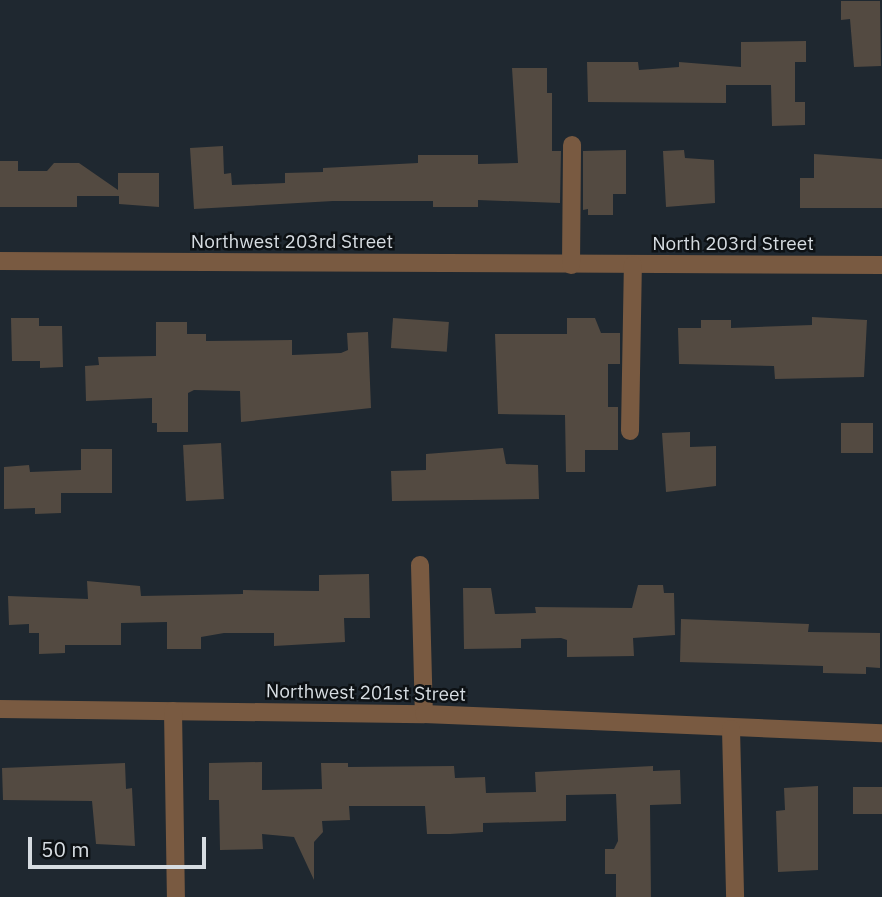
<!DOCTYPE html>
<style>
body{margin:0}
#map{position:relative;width:882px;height:897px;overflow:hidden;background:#1f2830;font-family:"IBM Plex Sans",sans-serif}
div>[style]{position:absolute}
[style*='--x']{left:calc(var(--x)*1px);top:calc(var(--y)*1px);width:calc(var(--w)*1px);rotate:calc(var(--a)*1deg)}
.building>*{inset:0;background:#534a41;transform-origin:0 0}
.minor>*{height:18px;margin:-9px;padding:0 9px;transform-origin:9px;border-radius:9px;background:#795a41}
span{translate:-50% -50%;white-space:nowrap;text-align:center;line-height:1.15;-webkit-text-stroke:5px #0d1114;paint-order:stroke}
.street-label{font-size:19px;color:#d6dce1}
.scale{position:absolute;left:28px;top:837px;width:178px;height:32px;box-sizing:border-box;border:4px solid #d6dce1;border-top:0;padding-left:9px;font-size:21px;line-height:24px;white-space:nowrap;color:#d6dce1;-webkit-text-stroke:5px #0d1114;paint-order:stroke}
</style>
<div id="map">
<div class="building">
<div style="clip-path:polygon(841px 1px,880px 1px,881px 66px,854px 67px,850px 19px,841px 20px)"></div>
<div style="clip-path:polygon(806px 41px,806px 62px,795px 62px,795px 102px,805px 102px,805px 125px,772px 126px,771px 85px,726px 85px,726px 103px,588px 102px,587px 62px,638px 62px,639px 70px,679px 67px,679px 62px,741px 67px,741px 42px)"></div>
<div style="clip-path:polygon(512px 68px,547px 68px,547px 93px,552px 93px,552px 151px,561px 151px,560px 203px,478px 200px,478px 207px,433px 207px,433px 201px,333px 201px,194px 209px,190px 148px,223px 146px,224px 174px,231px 173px,232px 185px,285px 183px,285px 173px,323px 172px,323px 168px,418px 163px,418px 155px,478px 155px,478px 164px,518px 163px)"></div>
<div style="clip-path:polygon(626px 150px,626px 194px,613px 194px,613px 215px,588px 215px,588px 209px,583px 210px,583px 151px)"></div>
<div style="clip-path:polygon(684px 150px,685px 158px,714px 160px,715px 203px,666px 207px,663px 151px)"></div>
<div style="clip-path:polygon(814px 154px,882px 159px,882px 208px,800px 208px,800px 178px,814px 178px)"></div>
<div style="clip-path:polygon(0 161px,18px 161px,18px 171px,47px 171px,54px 163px,79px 163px,118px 190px,118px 173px,159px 173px,159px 207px,119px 204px,119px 196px,77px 196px,77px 207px,0 207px)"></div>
<div style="clip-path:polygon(812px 317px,867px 320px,864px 377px,775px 379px,774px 366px,679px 364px,678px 328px,701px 328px,701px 320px,731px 320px,731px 328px,812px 325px)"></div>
<div style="clip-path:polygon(11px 318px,39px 318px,39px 326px,62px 326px,63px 367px,40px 368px,40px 361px,12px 361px)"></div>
<div style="left:393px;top:318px;width:56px;height:30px;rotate:4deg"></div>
<div style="clip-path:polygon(567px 318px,595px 318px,601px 333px,620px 333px,620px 364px,608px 364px,608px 407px,618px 407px,618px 450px,585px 450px,585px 472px,566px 472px,565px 415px,498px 414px,495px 334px,567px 334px)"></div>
<div style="clip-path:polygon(156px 322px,187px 322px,187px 334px,206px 334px,206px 341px,292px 340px,292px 355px,341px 353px,348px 350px,347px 333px,368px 332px,371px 408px,241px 422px,240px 391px,194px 390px,188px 393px,188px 432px,157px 432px,157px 423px,152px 423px,152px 398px,86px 401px,85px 366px,99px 365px,98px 357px,156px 356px)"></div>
<div style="left:841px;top:423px;width:32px;height:30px"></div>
<div style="clip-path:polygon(690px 432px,690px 447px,716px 446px,716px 486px,666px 492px,662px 433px)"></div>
<div style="left:221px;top:443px;width:56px;height:38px;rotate:87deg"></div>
<div style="clip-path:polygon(503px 448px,506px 464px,538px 465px,539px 499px,392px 501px,391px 471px,426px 470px,426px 454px)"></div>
<div style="clip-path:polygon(81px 449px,112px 449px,112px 493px,61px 493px,61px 513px,35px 514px,35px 508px,4px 509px,4px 467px,29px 465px,30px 472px,81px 470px)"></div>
<div style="clip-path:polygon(369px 574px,370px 618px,344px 618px,345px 642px,274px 646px,274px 633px,224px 633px,201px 637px,201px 649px,167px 649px,167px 622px,121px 623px,121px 645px,65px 645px,65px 653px,39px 654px,39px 633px,29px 633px,29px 624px,9px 625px,8px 596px,88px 599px,87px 581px,140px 586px,141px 596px,243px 594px,243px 590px,319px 591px,319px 575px)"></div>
<div style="clip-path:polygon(638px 585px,663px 585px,664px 593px,674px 593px,675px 635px,633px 638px,634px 656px,567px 657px,567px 640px,561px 638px,521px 639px,521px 648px,464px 649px,463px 588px,491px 588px,495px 614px,536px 613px,535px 607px,632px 608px)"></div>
<div style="clip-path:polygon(681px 619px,809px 624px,808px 632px,880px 633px,880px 668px,866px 667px,866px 674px,823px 673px,823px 666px,680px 662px)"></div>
<div style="clip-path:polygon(262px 762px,262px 790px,322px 789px,321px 763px,348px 763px,348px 767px,454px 766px,455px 778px,485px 777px,486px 793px,536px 792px,535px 772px,653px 766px,653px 771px,680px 770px,681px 804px,650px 805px,651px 897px,616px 897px,616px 874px,605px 874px,605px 849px,614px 849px,618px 841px,616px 794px,566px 795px,566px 821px,483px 823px,483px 832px,450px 834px,427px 834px,425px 806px,349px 806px,350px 820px,322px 821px,323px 832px,314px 842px,314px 880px,294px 837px,262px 834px,263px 849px,220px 850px,219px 800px,209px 800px,209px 763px)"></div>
<div style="clip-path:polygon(125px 763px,126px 789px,132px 788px,135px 846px,96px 844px,92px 801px,3px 800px,2px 768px)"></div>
<div style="clip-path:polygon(818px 786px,818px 870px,778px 872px,776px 811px,785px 810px,784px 788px)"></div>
<div style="left:882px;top:787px;width:27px;height:29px;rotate:90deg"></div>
</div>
<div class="minor">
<div style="--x:0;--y:261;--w:882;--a:0.26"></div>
<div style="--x:571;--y:265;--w:120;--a:-89.5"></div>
<div style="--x:630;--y:431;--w:166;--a:-89"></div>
<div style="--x:420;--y:565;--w:149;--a:88.5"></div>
<div style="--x:0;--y:709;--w:424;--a:0.7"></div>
<div style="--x:424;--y:714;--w:458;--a:2.4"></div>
<div style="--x:173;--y:711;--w:186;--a:89.1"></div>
<div style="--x:731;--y:729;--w:168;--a:88.6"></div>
</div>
<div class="street-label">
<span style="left:292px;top:242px">Northwest 203rd Street</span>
<span style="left:733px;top:244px">North 203rd Street</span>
<span style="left:366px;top:693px;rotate:1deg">Northwest 201st Street</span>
</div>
<div class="scale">50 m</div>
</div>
